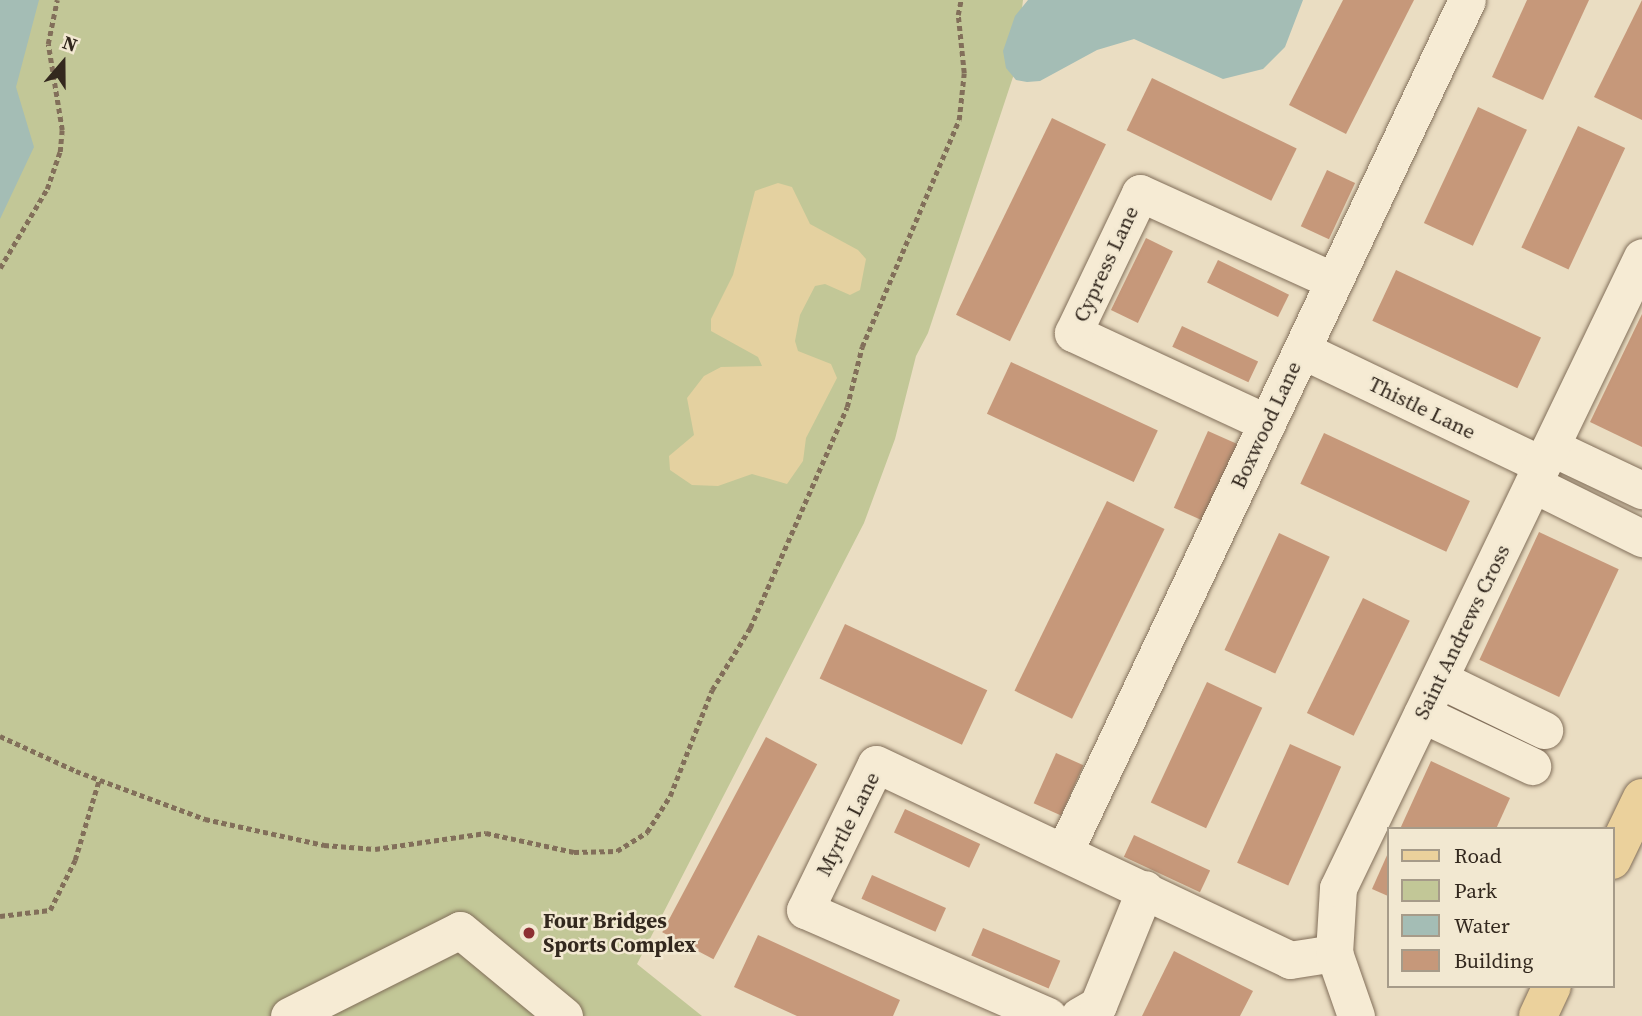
<!DOCTYPE html>
<style>
body{margin:0}
#map{position:relative;width:1642px;height:1016px;overflow:hidden;background:#eaddc2;font-family:"Source Serif 4",serif}
div>[style]{position:absolute}
[style*='--x']{left:calc(var(--x)*1px);top:calc(var(--y)*1px);width:calc(var(--w)*1px);rotate:calc(var(--a)*1deg)}
.green>*{inset:0;background:#c2c797}
.sand>*{inset:0;background:#e4d1a0}
.water>*{inset:0;background:#a4bdb5}
.building>*{inset:0;background:#c6987a;transform-origin:0 0}
.path>*{height:4.5px;margin-top:-2.25px;transform-origin:0;background:repeating-linear-gradient(90deg,#826f5a 0 5px,transparent 0 8.5px)}
.roads{filter:drop-shadow(0 0 2px #826f5a) drop-shadow(0 0 2px #826f5a)}
.minor>*{height:37px;margin:-18.5px;padding:0 18.5px;transform-origin:18.5px;border-radius:18.5px;background:#f6ebd4}
.major>*{height:38px;margin:-19px;padding:0 19px;transform-origin:19px;border-radius:19px;background:#ebd19c}
.dots>*{width:19px;height:19px;translate:-50% -50%;box-sizing:border-box;border:4px solid #f2e8d1;border-radius:50%}
span{translate:-50% -50%;white-space:nowrap;text-align:center;line-height:1.15;-webkit-text-stroke:5px #f2e8d1;paint-order:stroke}
.street-label{font-size:21px;color:#33281e}
.poi-label{font-size:21px;color:#33281e;font-weight:700}
.left{translate:0 -50%;text-align:left}
.legend{position:absolute;left:1387px;top:827px;width:228px;height:161px;box-sizing:border-box;background:#f2e8d1;border:2px solid #a69b89;margin:0;padding:9px 12px;list-style:none;font-size:21px;color:#33281e}
.legend li{display:flex;align-items:center;gap:14px;height:35px}
.legend b{width:35px;border:2px solid #a69b89}
.north{position:absolute;left:28px;top:28px;width:70px;height:70px;-webkit-text-stroke:5px #f2e8d1;paint-order:stroke;rotate:20deg;font-size:19px;font-weight:700;line-height:28px;text-align:center;color:#33281e}
.north::after{content:'';display:block;margin:auto;width:24px;height:32px;background:#33281e;clip-path:polygon(50% 0,100% 100%,50% 72%,0 100%)}
</style>
<div id="map">
<div class="green">
<div style="clip-path:polygon(0 0,1023px 0,1014px 74px,928px 333px,916px 356px,895px 439px,864px 523px,637px 964px,702px 1016px,0 1016px)"></div>
</div>
<div class="sand">
<div style="clip-path:polygon(778px 183px,792px 187px,810px 224px,858px 250px,866px 259px,860px 290px,850px 295px,825px 284px,815px 286px,800px 315px,795px 341px,798px 351px,831px 364px,837px 378px,806px 438px,803px 461px,787px 484px,752px 474px,718px 486px,692px 485px,670px 470px,669px 456px,694px 435px,687px 398px,704px 376px,721px 367px,762px 366px,758px 357px,711px 331px,711px 319px,733px 275px,755px 191px)"></div>
</div>
<div class="water">
<div style="clip-path:polygon(0 0,39px 0,16px 87px,34px 147px,0 219px)"></div>
<div style="clip-path:polygon(1028px 0,1303px 0,1285px 47px,1263px 69px,1223px 79px,1134px 39px,1097px 50px,1040px 81px,1027px 82px,1016px 80px,1006px 68px,1003px 51px,1015px 16px)"></div>
</div>
<div class="building">
<div style="clip-path:polygon(1343px 0,1414px 0,1346px 134px,1289px 105px)"></div>
<div style="clip-path:polygon(1527px 0,1589px 0,1543px 100px,1492px 77px)"></div>
<div style="clip-path:polygon(1642px 0,1642px 120px,1594px 97px)"></div>
<div style="left:1152px;top:78px;width:161px;height:58px;rotate:26deg"></div>
<div style="left:1478px;top:107px;width:54px;height:128px;rotate:25deg"></div>
<div style="left:1052px;top:118px;width:60px;height:219px;rotate:26deg"></div>
<div style="left:1578px;top:126px;width:52px;height:134px;rotate:25deg"></div>
<div style="left:1327px;top:170px;width:31px;height:62px;rotate:25deg"></div>
<div style="left:1146px;top:238px;width:30px;height:80px;rotate:26deg"></div>
<div style="left:1218px;top:260px;width:79px;height:25px;rotate:26deg"></div>
<div style="left:1396px;top:270px;width:160px;height:56px;rotate:25deg"></div>
<div style="clip-path:polygon(1642px 314px,1642px 447px,1590px 422px)"></div>
<div style="left:1182px;top:326px;width:84px;height:23px;rotate:25deg"></div>
<div style="left:1011px;top:362px;width:162px;height:57px;rotate:25deg"></div>
<div style="left:1208px;top:431px;width:32px;height:84px;rotate:24deg"></div>
<div style="left:1324px;top:433px;width:161px;height:56px;rotate:25deg"></div>
<div style="left:1107px;top:501px;width:64px;height:211px;rotate:26deg"></div>
<div style="left:1539px;top:532px;width:88px;height:141px;rotate:25deg"></div>
<div style="left:1279px;top:533px;width:56px;height:129px;rotate:25deg"></div>
<div style="left:1363px;top:598px;width:52px;height:128px;rotate:26deg"></div>
<div style="left:845px;top:624px;width:157px;height:60px;rotate:25deg"></div>
<div style="left:1207px;top:682px;width:61px;height:133px;rotate:25deg"></div>
<div style="left:766px;top:737px;width:58px;height:221px;rotate:28deg"></div>
<div style="left:1290px;top:744px;width:56px;height:130px;rotate:24deg"></div>
<div style="left:1056px;top:753px;width:30px;height:55px;rotate:24deg"></div>
<div style="clip-path:polygon(1431px 761px,1510px 798px,1496px 829px,1400px 829px)"></div>
<div style="left:905px;top:809px;width:83px;height:26px;rotate:25deg"></div>
<div style="left:1134px;top:835px;width:84px;height:24px;rotate:25deg"></div>
<div style="clip-path:polygon(1388px 853px,1388px 896px,1372px 889px)"></div>
<div style="left:872px;top:875px;width:81px;height:26px;rotate:24deg"></div>
<div style="left:983px;top:928px;width:84px;height:30px;rotate:23deg"></div>
<div style="clip-path:polygon(758px 935px,900px 1000px,893px 1016px,797px 1016px,734px 987px)"></div>
<div style="clip-path:polygon(1174px 951px,1253px 991px,1240px 1016px,1142px 1016px)"></div>
</div>
<div class="path">
<div style="--x:0;--y:268;--w:92;--a:-59.3"></div>
<div style="--x:47;--y:189;--w:39;--a:-71"></div>
<div style="--x:60;--y:152;--w:22;--a:-85"></div>
<div style="--x:62;--y:130;--w:87;--a:-99.2"></div>
<div style="--x:48;--y:44;--w:45;--a:-78.4"></div>
<div style="--x:0;--y:736;--w:84;--a:24.7"></div>
<div style="--x:76;--y:771;--w:138;--a:20.4"></div>
<div style="--x:205;--y:819;--w:122;--a:12.3"></div>
<div style="--x:324;--y:845;--w:51;--a:4.5"></div>
<div style="--x:375;--y:849;--w:112;--a:-8.2"></div>
<div style="--x:486;--y:833;--w:90;--a:12.2"></div>
<div style="--x:574;--y:852;--w:43;--a:-1.3"></div>
<div style="--x:617;--y:851;--w:36;--a:-32"></div>
<div style="--x:647;--y:832;--w:43;--a:-57.4"></div>
<div style="--x:670;--y:796;--w:114;--a:-68.4"></div>
<div style="--x:712;--y:690;--w:73;--a:-58.5"></div>
<div style="--x:750;--y:628;--w:241;--a:-66.3"></div>
<div style="--x:847;--y:407;--w:62;--a:-76"></div>
<div style="--x:862;--y:347;--w:247;--a:-66.9"></div>
<div style="--x:959;--y:120;--w:47;--a:-83.9"></div>
<div style="--x:964;--y:73;--w:58;--a:-95.9"></div>
<div style="--x:958;--y:15;--w:15;--a:-79"></div>
<div style="--x:0;--y:916;--w:50;--a:-6.8"></div>
<div style="--x:50;--y:910;--w:56;--a:-63.4"></div>
<div style="--x:75;--y:860;--w:84;--a:-73.3"></div>
</div>
<div class="roads">
<div class="minor">
<div style="--x:1302;--y:350;--w:266;--a:25.6"></div>
<div style="--x:1267;--y:423;--w:214;--a:-155.1"></div>
<div style="--x:1073;--y:333;--w:155;--a:-64.4"></div>
<div style="--x:1140;--y:193;--w:213;--a:24.4"></div>
<div style="--x:1551;--y:447;--w:101;--a:25.3"></div>
<div style="--x:1533;--y:484;--w:122;--a:26.4"></div>
<div style="--x:1439;--y:679;--w:117;--a:25.9"></div>
<div style="--x:1422;--y:714;--w:122;--a:25.3"></div>
<div style="--x:1065;--y:850;--w:940;--a:-64.69"></div>
<div style="--x:289;--y:1016;--w:191;--a:-26.7"></div>
<div style="--x:460;--y:930;--w:135;--a:39.6"></div>
<div style="--x:1048;--y:1016;--w:265;--a:-156.4"></div>
<div style="--x:805;--y:910;--w:162;--a:-64.1"></div>
<div style="--x:876;--y:764;--w:458;--a:25.3"></div>
<div style="--x:1290;--y:960;--w:45;--a:-9"></div>
<div style="--x:1079;--y:1016;--w:22;--a:-30"></div>
<div style="--x:1098;--y:1005;--w:125;--a:-67.9"></div>
<div style="--x:1356;--y:1016;--w:67;--a:-109.2"></div>
<div style="--x:1334;--y:953;--w:65;--a:-86.5"></div>
<div style="--x:1338;--y:888;--w:700;--a:-64.28"></div>
</div>
<div class="major">
<div style="--x:1612;--y:860;--w:69;--a:-64.2"></div>
<div style="--x:1538;--y:1016;--w:33;--a:-65"></div>
</div>
</div>
<div class="dots">
<div style="left:529px;top:933px;background:#8d2f32"></div>
</div>
<div class="street-label">
<span style="left:1106px;top:264px;rotate:-65deg">Cypress Lane</span>
<span style="left:1422px;top:408px;rotate:26deg">Thistle Lane</span>
<span style="left:1266px;top:425px;rotate:-65deg">Boxwood Lane</span>
<span style="left:1462px;top:632px;rotate:-64deg">Saint Andrews Cross</span>
<span style="left:848px;top:824px;rotate:-63deg">Myrtle Lane</span>
</div>
<div class="poi-label">
<span class="left" style="left:543px;top:933px">Four Bridges<br>Sports Complex</span>
</div>
<ul class="legend">
<li><b style="height:9px;background:#ebd19c"></b>Road</li>
<li><b style="height:19px;background:#c2c797"></b>Park</li>
<li><b style="height:19px;background:#a4bdb5"></b>Water</li>
<li><b style="height:19px;background:#c6987a"></b>Building</li>
</ul>
<div class="north">N</div>
</div>
